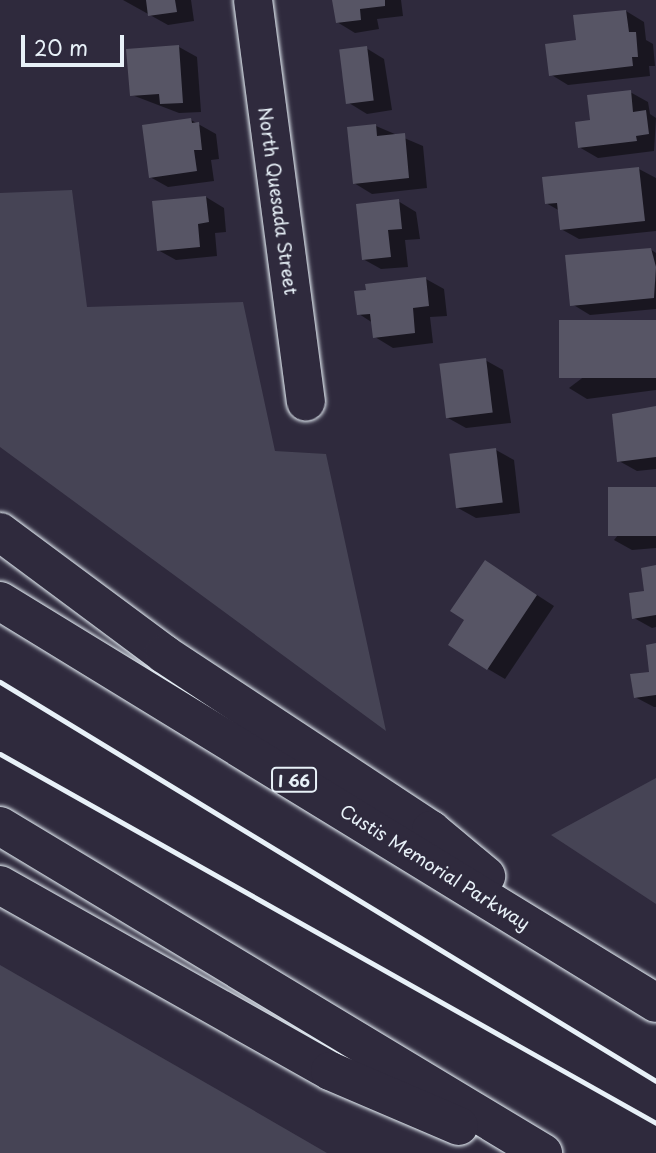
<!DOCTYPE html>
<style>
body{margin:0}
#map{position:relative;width:656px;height:1153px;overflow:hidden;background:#2f2a3d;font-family:"Playpen Sans",sans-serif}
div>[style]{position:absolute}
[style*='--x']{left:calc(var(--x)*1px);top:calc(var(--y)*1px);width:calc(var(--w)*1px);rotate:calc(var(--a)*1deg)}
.green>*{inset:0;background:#464455}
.shadow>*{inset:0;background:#0007}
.building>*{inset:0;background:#575565;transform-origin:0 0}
.roads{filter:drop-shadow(0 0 2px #e8f1f8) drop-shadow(0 0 2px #e8f1f8)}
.street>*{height:38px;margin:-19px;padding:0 19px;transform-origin:19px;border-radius:19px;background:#2f2a3d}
.highway>*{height:38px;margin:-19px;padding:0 19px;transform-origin:19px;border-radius:19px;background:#2f2a3d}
.rail>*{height:5px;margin:-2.5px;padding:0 2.5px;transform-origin:2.5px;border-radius:2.5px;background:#e8f1f8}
span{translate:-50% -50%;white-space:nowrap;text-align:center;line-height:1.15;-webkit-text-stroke:5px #2f2a3d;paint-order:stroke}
.shield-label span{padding:2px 5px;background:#2f2a3d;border:2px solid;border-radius:5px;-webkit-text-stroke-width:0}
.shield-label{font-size:16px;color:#e8f1f8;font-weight:700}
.street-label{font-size:18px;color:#e8f1f8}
.scale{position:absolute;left:21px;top:35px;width:103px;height:32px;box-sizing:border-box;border:4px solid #e8f1f8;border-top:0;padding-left:9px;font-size:21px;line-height:24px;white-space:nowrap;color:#e8f1f8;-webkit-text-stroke:5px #2f2a3d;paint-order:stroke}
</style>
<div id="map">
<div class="green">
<div style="clip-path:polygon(72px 190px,87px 307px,243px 302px,275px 451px,326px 454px,386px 731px,0 447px,0 193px)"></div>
<div style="clip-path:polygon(656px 778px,656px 904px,551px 835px)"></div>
<div style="clip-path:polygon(0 965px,220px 1091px,327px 1153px,0 1153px)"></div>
</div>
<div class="shadow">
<div style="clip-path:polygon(123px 0,191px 0,194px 21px,168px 25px)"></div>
<div style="clip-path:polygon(334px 0,401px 0,403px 16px,377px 19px,379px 29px,355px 33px,337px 22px)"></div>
<div style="clip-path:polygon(626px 11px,644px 22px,646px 40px,653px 44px,655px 66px,649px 66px,650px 76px,568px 85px,550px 74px,578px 42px)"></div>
<div style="clip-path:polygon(179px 47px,197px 57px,201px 112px,179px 113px,132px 95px)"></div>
<div style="clip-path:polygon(366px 48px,384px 59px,392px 110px,367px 114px,349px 103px)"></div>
<div style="clip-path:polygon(630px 92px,648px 102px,650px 114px,656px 118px,654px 151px,598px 158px,579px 147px,592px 122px)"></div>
<div style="clip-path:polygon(191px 120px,216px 134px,219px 159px,211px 160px,214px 181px,168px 187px,150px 177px)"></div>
<div style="clip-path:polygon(376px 126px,423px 146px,427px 188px,372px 194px,354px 183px)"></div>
<div style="clip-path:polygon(639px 169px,656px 178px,656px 231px,579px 239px,561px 229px,560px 211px,546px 203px)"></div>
<div style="clip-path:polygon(206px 197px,224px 208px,226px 232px,215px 233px,217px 256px,176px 260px,158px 250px)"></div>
<div style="clip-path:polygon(398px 201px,416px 212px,420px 239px,405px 240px,408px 267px,381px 269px,363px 259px)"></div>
<div style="clip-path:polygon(650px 249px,656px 253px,656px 309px,590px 315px,572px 304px)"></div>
<div style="clip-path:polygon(426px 279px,444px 289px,447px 316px,430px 317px,433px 343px,393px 348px,375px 337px,373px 323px,359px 314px)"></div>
<div style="clip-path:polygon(656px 322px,656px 390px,587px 399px,569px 388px)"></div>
<div style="clip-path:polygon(485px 360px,503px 370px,511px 423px,466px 428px,448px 418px)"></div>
<div style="clip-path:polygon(656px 409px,656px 469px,637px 471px,619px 461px)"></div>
<div style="clip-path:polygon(496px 450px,514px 460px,520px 513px,476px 518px,458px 508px)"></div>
<div style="clip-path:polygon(656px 489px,656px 548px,632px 550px,614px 540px)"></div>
<div style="clip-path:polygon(656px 567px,656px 627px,652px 628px,634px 618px)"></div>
<div style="clip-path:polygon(503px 573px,554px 606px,505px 679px,488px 669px)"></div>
<div style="clip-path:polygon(656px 645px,656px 707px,654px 707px,635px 697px,651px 673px)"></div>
</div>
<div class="building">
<div style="clip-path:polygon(146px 0,175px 0,177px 12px,148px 16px)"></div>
<div style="clip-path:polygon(332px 0,385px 0,385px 6px,360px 9px,361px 20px,336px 23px)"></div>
<div style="clip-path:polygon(626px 10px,629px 32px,636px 32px,638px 57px,632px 57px,633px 66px,549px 76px,545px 44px,576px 40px,573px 15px)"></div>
<div style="clip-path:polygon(179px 45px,183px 103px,160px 104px,159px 94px,130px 96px,126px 49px)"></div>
<div style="left:367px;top:46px;width:55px;height:28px;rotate:83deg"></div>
<div style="clip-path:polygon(631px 90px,633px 112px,646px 110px,649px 134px,636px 136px,637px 141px,578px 148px,575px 122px,590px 120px,587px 95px)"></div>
<div style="clip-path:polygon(191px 118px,192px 123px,199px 122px,202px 150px,194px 150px,197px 171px,149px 178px,142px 125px)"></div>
<div style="clip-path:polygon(376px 124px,377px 136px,405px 133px,409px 178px,353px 184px,347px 127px)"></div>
<div style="clip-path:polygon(639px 167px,645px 221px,560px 230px,557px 203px,545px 204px,542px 177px)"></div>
<div style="clip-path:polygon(206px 196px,209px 222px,198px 224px,200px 247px,157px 251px,152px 201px)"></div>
<div style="clip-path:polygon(399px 199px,402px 229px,388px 230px,391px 257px,362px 260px,356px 204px)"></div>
<div style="clip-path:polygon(651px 248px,656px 267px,654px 298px,570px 306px,565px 255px)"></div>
<div style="clip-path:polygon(426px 277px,429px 306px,413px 308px,415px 333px,373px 338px,370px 314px,357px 315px,354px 291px,366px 290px,365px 284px)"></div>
<div style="left:656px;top:320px;width:58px;height:97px;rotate:90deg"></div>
<div style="left:486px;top:358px;width:55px;height:47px;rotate:83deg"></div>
<div style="clip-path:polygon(656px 406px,656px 457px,617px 462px,612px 414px)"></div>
<div style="left:496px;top:448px;width:55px;height:47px;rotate:83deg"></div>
<div style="left:656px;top:487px;width:49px;height:48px;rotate:90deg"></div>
<div style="clip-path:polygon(485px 560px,537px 595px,487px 670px,448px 645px,464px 620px,450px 611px)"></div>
<div style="clip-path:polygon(656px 565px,656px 615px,632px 619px,629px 593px,644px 591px,641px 568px)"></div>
<div style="clip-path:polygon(656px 643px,656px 695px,634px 698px,630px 674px,649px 672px,646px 645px)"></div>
</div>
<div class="roads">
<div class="street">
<div style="--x:253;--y:0;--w:405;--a:82.5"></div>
</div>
<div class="highway">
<div style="--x:0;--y:532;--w:204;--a:36.6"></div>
<div style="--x:164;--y:654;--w:320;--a:33.4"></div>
<div style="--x:431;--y:830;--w:72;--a:39.9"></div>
<div style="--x:0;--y:601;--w:769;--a:31.5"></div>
<div style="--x:0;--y:826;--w:634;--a:31.06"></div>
<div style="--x:0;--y:885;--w:379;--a:29.4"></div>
<div style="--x:330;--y:1071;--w:140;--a:23.1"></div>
</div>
</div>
<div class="rail">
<div style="--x:0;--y:682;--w:768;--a:31.31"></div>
<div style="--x:0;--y:754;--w:753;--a:29.36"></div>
</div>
<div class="shield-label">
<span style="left:294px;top:780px">I 66</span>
</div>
<div class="street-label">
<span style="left:278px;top:201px;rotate:82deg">North Quesada Street</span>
<span style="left:435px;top:867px;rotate:32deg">Custis Memorial Parkway</span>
</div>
<div class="scale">20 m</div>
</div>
